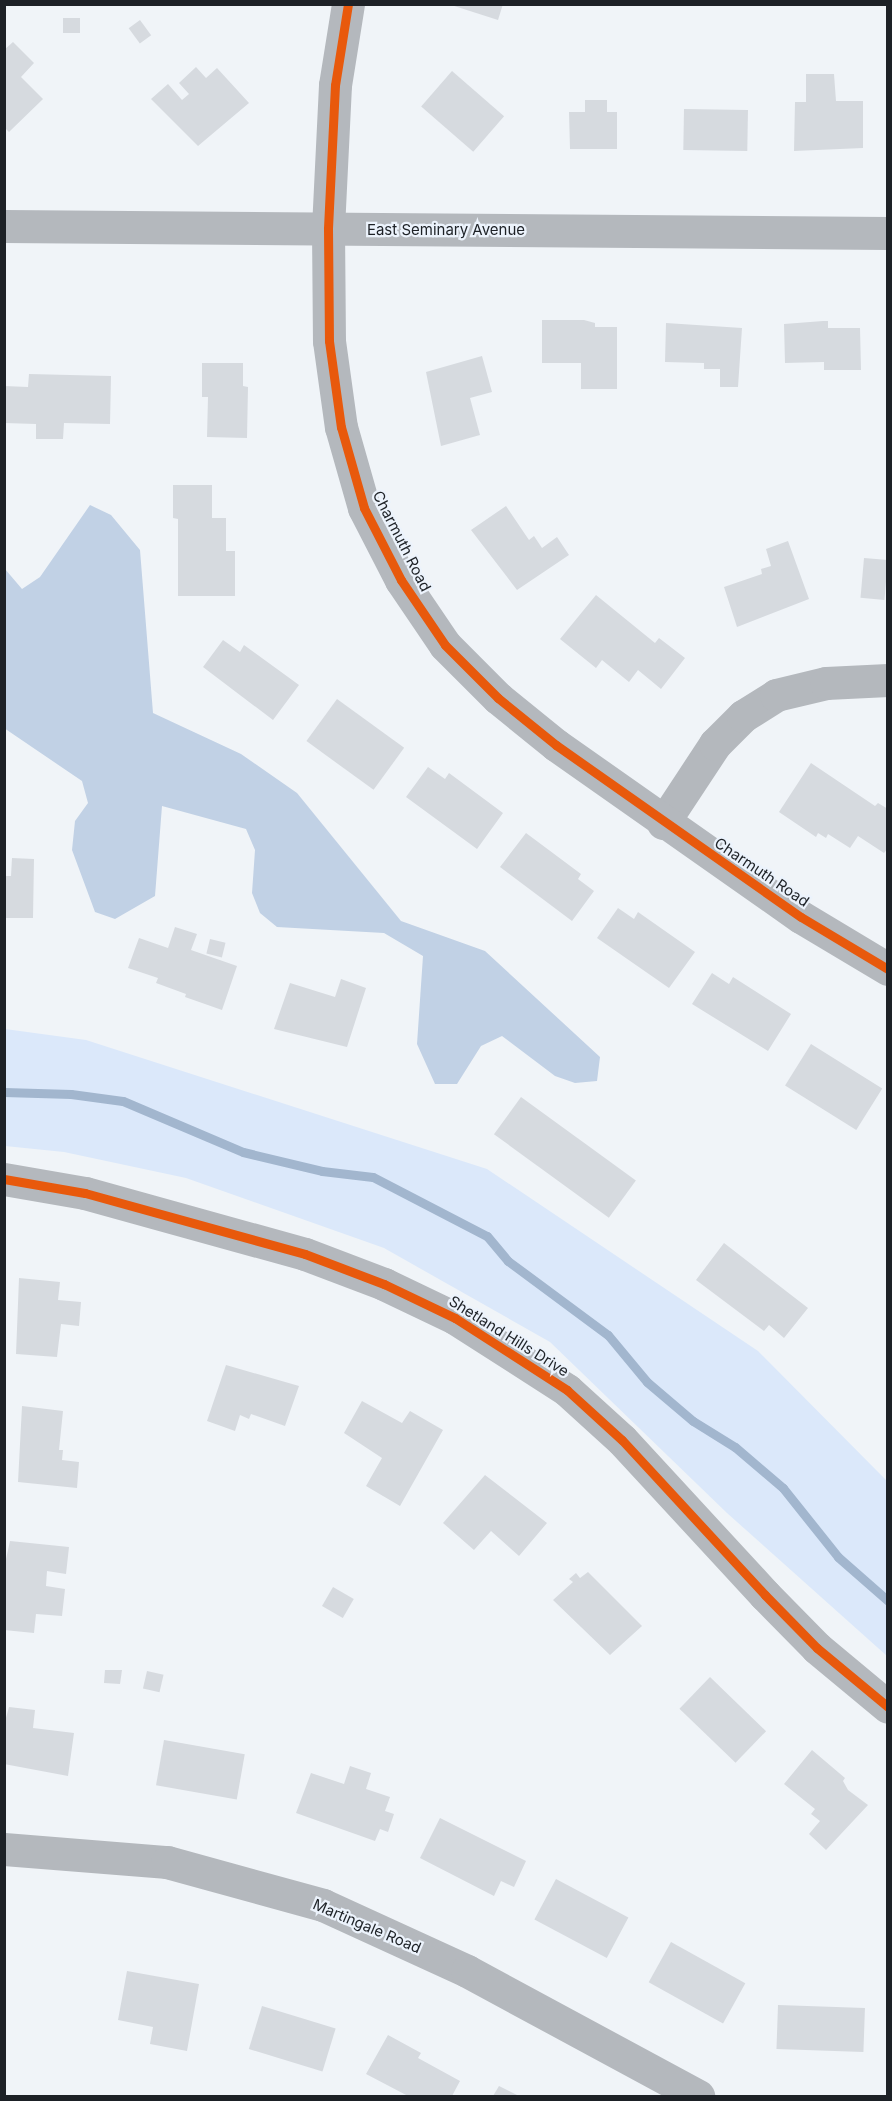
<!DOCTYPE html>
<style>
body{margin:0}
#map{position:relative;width:892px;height:2101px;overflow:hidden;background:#f0f4f8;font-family:Inter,sans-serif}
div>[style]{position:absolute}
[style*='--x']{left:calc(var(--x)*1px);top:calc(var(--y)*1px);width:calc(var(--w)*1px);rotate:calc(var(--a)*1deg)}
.green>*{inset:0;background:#dbe8fa}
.forest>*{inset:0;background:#c1d1e5}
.stream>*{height:9px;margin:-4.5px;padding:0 4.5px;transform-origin:4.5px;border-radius:4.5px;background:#a2b6ce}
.building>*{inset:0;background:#d6dadf;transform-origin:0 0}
.street>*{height:33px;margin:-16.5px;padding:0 16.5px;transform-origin:16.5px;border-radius:16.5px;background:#b4b8bd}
.secondary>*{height:33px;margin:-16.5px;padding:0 16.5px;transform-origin:16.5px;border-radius:16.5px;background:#b4b8bd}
.cycleway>*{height:9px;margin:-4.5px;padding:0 4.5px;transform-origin:4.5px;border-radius:4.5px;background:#e8590c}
span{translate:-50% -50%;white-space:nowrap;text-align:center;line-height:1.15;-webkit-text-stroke:4.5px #ecf3fc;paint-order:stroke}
.street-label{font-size:15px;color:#1d2126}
.frame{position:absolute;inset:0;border:6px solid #1d2126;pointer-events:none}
</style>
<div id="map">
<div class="green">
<div style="clip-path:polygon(5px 1029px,86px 1040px,487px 1169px,758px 1351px,887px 1481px,887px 1656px,727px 1513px,550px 1342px,384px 1248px,186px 1178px,64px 1152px,5px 1146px)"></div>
</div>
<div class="forest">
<div style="clip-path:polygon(90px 505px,111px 515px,140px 550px,153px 713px,241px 754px,297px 793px,401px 921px,485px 951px,600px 1057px,597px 1081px,575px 1083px,555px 1076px,502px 1036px,481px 1046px,457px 1084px,435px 1084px,417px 1044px,423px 956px,384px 933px,277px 927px,260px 913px,252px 893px,255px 850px,246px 829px,162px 806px,155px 896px,115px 919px,95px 912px,72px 850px,75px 821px,88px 803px,82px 781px,4px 728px,5px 569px,22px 589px,40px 577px)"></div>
</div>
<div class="stream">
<div style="--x:4;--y:1092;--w:67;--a:1.7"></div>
<div style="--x:71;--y:1094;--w:52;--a:7.7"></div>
<div style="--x:123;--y:1101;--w:130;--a:23"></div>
<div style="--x:243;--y:1152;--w:81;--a:13.5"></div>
<div style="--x:322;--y:1171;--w:51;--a:6.7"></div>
<div style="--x:373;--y:1177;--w:128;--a:27.4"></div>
<div style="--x:487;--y:1236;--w:33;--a:50"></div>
<div style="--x:508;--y:1261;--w:124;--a:36.5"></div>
<div style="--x:608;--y:1335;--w:61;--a:50.3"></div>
<div style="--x:647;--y:1382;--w:60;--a:40.3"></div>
<div style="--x:693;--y:1421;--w:49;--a:31.8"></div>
<div style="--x:735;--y:1447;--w:63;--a:40.5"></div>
<div style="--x:783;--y:1488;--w:88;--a:51.4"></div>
<div style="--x:838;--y:1557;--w:67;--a:41.3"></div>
</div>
<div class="building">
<div style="clip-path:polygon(448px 4px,503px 4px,498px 20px)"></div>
<div style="left:63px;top:18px;width:17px;height:15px"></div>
<div style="left:140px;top:20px;width:19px;height:14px;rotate:54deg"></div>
<div style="clip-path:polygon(13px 42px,34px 63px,21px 77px,43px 99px,9px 132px,4px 127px,4px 50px)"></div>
<div style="clip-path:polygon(196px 67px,206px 78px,217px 68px,249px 103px,198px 146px,151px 99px,168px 84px,182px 100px,189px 94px,179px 83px)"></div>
<div style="left:452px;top:71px;width:69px;height:47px;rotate:41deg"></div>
<div style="clip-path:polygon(806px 74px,834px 74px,836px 101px,863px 101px,863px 148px,794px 151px,795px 102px,806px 102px)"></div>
<div style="clip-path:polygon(585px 100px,607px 100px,607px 112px,617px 112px,617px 149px,570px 149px,569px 112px,585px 112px)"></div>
<div style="left:684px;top:109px;width:64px;height:41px;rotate:1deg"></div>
<div style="clip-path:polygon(542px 320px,584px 320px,595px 323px,595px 327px,617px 327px,617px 389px,581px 389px,581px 363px,542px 363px)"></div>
<div style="clip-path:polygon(823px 321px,828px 321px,828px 328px,860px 328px,861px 370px,824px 370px,824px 362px,785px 363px,784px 324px)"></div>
<div style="clip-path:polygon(666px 323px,742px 328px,738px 387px,720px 387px,720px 369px,704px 369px,704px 363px,665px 362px)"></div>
<div style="clip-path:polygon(482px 356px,492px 392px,470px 398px,480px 435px,441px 446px,426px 372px)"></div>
<div style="clip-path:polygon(202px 363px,243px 363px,243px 386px,248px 387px,247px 438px,207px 437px,208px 397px,202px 397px)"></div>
<div style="clip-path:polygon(29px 374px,111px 376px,110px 424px,64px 423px,63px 439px,36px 439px,36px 424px,4px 423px,4px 386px,28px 387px)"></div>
<div style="clip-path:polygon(173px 485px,212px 485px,212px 518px,226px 518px,226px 551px,235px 551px,235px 596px,178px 596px,178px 519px,173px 518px)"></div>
<div style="clip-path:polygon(506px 506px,529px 540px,534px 536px,542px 548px,557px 537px,569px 555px,517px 590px,471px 530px)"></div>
<div style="clip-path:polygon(788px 541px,809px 599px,737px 627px,724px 587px,762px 574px,761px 569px,771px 566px,766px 549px)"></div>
<div style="left:864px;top:558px;width:24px;height:40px;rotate:5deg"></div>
<div style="clip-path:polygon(596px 595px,655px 643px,659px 638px,685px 658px,661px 689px,638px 670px,629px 682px,602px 660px,596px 668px,560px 639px)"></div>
<div style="clip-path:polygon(223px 640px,240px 652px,244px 645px,299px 685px,273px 720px,203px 667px)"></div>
<div style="left:337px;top:699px;width:83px;height:52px;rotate:36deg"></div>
<div style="clip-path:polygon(811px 763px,875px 806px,878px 803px,888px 809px,888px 848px,884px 853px,858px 836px,850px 848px,828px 834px,826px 838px,818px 833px,816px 837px,779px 812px)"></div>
<div style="clip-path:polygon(428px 767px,445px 779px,449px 773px,503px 813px,477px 849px,406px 797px)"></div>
<div style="clip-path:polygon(526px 833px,581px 874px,578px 879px,594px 891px,572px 921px,500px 867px)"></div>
<div style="clip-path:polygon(12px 858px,34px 859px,33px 918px,4px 918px,4px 876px,11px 876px)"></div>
<div style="clip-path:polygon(618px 908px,634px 919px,638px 912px,695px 952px,669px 988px,597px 938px)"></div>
<div style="clip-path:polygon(175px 927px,197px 934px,191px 950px,237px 966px,222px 1010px,185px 997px,186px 994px,156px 983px,158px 978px,128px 968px,139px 938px,168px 948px)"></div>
<div style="left:210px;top:939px;width:16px;height:15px;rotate:14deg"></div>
<div style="clip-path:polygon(712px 973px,729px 984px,733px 977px,791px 1014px,768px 1051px,692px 1004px)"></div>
<div style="clip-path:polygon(341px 979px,366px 988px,347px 1047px,274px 1029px,290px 983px,335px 997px)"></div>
<div style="left:811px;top:1044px;width:84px;height:49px;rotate:32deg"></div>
<div style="left:521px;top:1097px;width:142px;height:46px;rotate:36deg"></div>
<div style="clip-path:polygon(724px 1243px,808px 1308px,784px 1338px,769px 1325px,764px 1331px,696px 1280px)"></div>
<div style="clip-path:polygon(19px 1278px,60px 1282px,58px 1300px,81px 1302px,79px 1326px,61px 1324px,57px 1357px,16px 1354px)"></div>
<div style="clip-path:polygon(226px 1365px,299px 1386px,285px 1426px,251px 1414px,249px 1419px,240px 1415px,235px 1431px,207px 1421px)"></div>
<div style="clip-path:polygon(362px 1401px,402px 1423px,410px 1411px,443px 1430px,400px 1506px,366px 1486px,382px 1458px,344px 1433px)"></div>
<div style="clip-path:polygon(22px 1406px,63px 1411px,59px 1450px,63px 1450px,62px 1460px,79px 1462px,77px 1488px,18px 1482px)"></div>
<div style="clip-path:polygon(485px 1475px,547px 1523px,519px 1556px,491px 1531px,474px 1550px,443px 1523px)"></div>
<div style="clip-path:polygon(10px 1541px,69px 1547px,66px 1574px,47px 1571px,46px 1586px,65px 1589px,62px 1616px,36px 1614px,34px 1633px,4px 1630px,4px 1568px)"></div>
<div style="clip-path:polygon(588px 1572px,642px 1626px,610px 1655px,553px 1600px,573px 1582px,569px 1579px,576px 1573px,580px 1578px)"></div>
<div style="left:333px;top:1587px;width:24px;height:22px;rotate:30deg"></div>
<div style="clip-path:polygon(105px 1670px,122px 1670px,120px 1684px,104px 1683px)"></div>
<div style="left:147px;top:1671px;width:17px;height:18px;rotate:13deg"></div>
<div style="left:710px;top:1677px;width:78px;height:44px;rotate:44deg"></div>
<div style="clip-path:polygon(9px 1707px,35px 1710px,33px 1728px,74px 1733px,68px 1776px,4px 1764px,4px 1725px)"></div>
<div style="left:164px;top:1740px;width:82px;height:46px;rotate:10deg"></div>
<div style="clip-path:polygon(812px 1750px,845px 1778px,843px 1781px,848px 1790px,868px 1805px,826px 1850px,809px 1834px,820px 1821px,811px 1814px,815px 1809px,784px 1784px)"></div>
<div style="clip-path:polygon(350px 1766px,371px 1773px,366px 1789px,390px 1797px,385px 1811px,394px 1814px,388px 1832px,380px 1829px,375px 1841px,296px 1813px,311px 1773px,344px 1784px)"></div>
<div style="clip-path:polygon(440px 1818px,526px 1861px,514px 1887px,501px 1881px,494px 1896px,420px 1858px)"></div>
<div style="left:556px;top:1879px;width:82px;height:46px;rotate:28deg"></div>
<div style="left:671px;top:1942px;width:85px;height:46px;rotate:29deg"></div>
<div style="clip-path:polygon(127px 1971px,199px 1984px,187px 2051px,150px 2044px,153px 2027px,118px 2020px)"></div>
<div style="left:778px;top:2005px;width:87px;height:44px;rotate:2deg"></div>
<div style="left:262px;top:2006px;width:77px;height:45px;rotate:17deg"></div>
<div style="clip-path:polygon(388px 2035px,421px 2053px,418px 2058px,460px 2081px,452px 2096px,408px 2096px,366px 2074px)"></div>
<div style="clip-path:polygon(499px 2086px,519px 2096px,493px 2096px)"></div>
</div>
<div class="street">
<div style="--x:663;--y:823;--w:95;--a:-56.6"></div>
<div style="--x:715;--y:744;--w:40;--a:-45"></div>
<div style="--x:743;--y:716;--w:39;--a:-32"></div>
<div style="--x:776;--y:695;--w:51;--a:-13.5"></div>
<div style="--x:826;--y:683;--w:62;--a:-2.8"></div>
<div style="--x:4;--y:1179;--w:82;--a:9.8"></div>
<div style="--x:85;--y:1193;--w:228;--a:15.5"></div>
<div style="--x:305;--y:1254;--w:85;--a:20.8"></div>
<div style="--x:384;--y:1284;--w:79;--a:25.6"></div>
<div style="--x:455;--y:1318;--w:133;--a:32.7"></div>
<div style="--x:567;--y:1390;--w:74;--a:42.3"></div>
<div style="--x:622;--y:1440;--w:211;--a:47.3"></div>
<div style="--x:765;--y:1595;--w:74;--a:45.5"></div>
<div style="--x:817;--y:1648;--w:92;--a:39.7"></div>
<div style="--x:4;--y:1849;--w:164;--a:4.6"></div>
<div style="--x:167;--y:1862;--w:162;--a:15.4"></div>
<div style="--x:323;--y:1905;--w:158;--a:24.6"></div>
<div style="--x:467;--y:1971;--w:263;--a:28.4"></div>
</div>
<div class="secondary">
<div style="--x:348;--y:4;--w:82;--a:99.1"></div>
<div style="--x:335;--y:85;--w:144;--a:92.8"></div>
<div style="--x:328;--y:229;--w:112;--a:89.5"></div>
<div style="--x:329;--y:341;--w:87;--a:82.1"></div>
<div style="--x:341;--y:427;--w:84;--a:74.1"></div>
<div style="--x:364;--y:508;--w:81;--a:62.8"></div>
<div style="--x:401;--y:580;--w:78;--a:55.9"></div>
<div style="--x:445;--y:645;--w:75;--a:45"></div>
<div style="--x:498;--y:698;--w:75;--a:39"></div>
<div style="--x:556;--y:745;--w:299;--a:35.1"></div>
<div style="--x:801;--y:917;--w:101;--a:30.9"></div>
<div style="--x:4;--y:226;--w:884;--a:0.45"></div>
</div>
<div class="cycleway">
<div style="--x:348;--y:4;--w:82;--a:99.1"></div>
<div style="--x:335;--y:85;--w:144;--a:92.8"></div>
<div style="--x:328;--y:229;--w:112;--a:89.5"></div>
<div style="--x:329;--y:341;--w:87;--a:82.1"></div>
<div style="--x:341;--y:427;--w:84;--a:74.1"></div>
<div style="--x:364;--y:508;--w:81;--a:62.8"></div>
<div style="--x:401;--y:580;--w:78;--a:55.9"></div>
<div style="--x:445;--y:645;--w:75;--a:45"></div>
<div style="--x:498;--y:698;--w:75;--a:39"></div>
<div style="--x:556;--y:745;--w:299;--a:35.1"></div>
<div style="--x:801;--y:917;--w:101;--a:30.9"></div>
<div style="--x:4;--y:1179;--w:82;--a:9.8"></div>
<div style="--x:85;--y:1193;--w:228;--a:15.5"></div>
<div style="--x:305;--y:1254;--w:85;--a:20.8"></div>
<div style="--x:384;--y:1284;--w:79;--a:25.6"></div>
<div style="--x:455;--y:1318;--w:133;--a:32.7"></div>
<div style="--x:567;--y:1390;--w:74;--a:42.3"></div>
<div style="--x:622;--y:1440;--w:211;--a:47.3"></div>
<div style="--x:765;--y:1595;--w:74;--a:45.5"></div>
<div style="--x:817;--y:1648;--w:92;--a:39.7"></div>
</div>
<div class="street-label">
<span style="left:446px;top:230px">East Seminary Avenue</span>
<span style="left:402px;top:541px;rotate:63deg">Charmuth Road</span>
<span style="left:762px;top:872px;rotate:34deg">Charmuth Road</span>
<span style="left:509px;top:1336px;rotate:32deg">Shetland Hills Drive</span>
<span style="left:367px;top:1926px;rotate:23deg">Martingale Road</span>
</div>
<div class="frame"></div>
</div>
